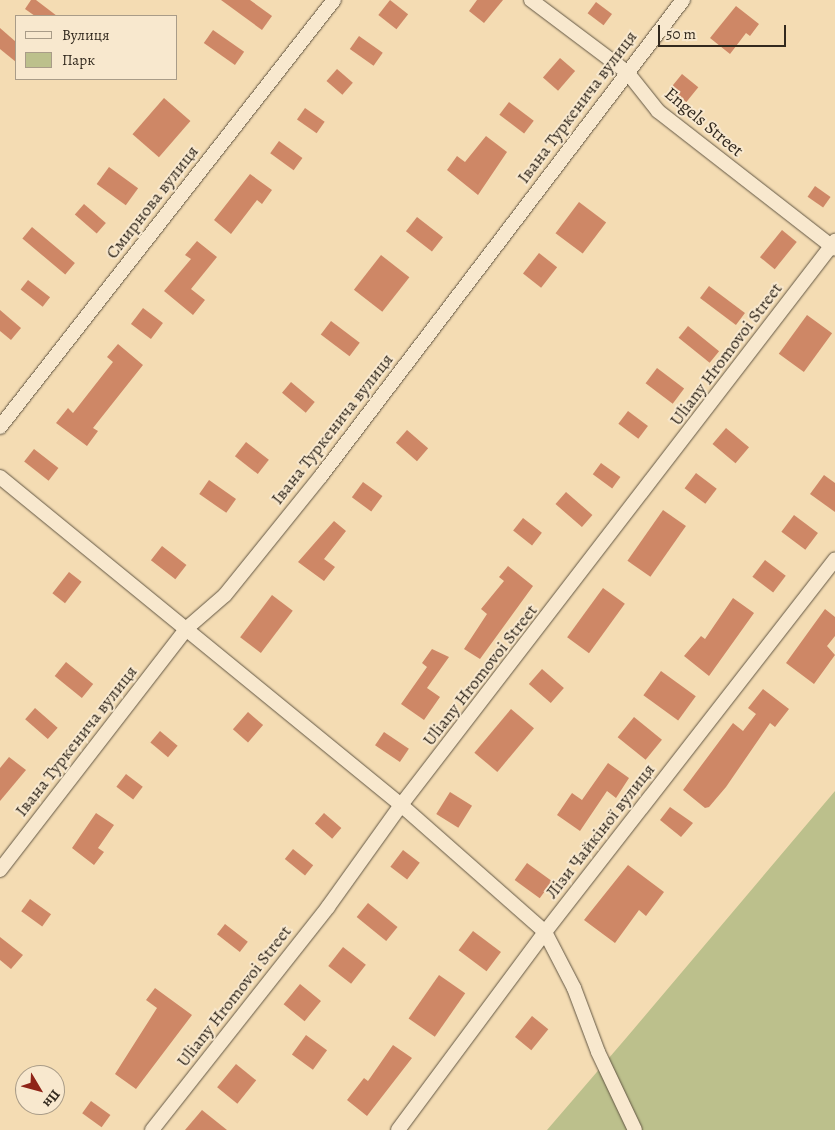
<!DOCTYPE html>
<meta charset="utf-8">
<style>
body{margin:0}
#map{position:relative;width:835px;height:1130px;overflow:hidden;background:#f4dcb3;font-family:Alegreya,serif}
div>[style]{position:absolute}
[style*='--x']{left:calc(var(--x)*1px);top:calc(var(--y)*1px);width:calc(var(--w)*1px);rotate:calc(var(--a)*1deg)}
.green>*{inset:0;background:#bcc08c}
.building>*{inset:0;background:#ce8766;transform-origin:0 0}
.roads{filter:drop-shadow(0 0 1px #625643) drop-shadow(0 0 1px #625643)}
.street>*{height:14px;margin:-7px;padding:0 7px;transform-origin:7px;border-radius:7px;background:#f8e8ce}
span{translate:-50% -50%;white-space:nowrap;text-align:center;line-height:1.15;-webkit-text-stroke:4px #f8e8ce;paint-order:stroke}
.street-label{font-size:18px;color:#32291e}
.legend{position:absolute;left:15px;top:15px;width:162px;height:65px;box-sizing:border-box;background:#f8e8ce;border:1px solid #a99c88;margin:0;padding:6px 9px;list-style:none;font-size:15px;color:#32291e}
.legend li{display:flex;align-items:center;gap:10px;height:25px}
.legend b{width:25px;border:1px solid #a99c88}
.north{position:absolute;left:15px;top:1065px;width:50px;height:50px;box-sizing:border-box;background:#f8e8ce;border:1px solid #a99c88;border-radius:50%;rotate:127deg;font-size:14px;font-weight:700;line-height:20px;text-align:center;color:#32291e}
.north::after{content:'';display:block;margin:auto;width:18px;height:22px;background:#8f2418;clip-path:polygon(50% 0,100% 100%,50% 72%,0 100%)}
.scale{position:absolute;left:658px;top:25px;width:128px;height:22px;box-sizing:border-box;border:2px solid #32291e;border-top:0;padding-left:6px;font-size:15px;line-height:18px;white-space:nowrap;color:#32291e;-webkit-text-stroke:4px #f8e8ce;paint-order:stroke}
</style>
<div id="map">
<div class="green">
<div style="clip-path:polygon(835px 791px,835px 1130px,547px 1130px,627px 1037px)"></div>
</div>
<div class="building">
<div style="clip-path:polygon(31px 0,36px 0,57px 16px,35px 16px,25px 9px)"></div>
<div style="clip-path:polygon(221px 0,250px 0,272px 16px,262px 30px)"></div>
<div style="left:390px;top:0;width:23px;height:19px;rotate:38deg"></div>
<div style="clip-path:polygon(477px 0,503px 0,484px 23px,469px 11px)"></div>
<div style="left:596px;top:2px;width:20px;height:14px;rotate:37deg"></div>
<div style="clip-path:polygon(736px 6px,759px 24px,750px 36px,746px 33px,730px 54px,710px 38px)"></div>
<div style="clip-path:polygon(0 28px,16px 42px,16px 62px,0 49px)"></div>
<div style="left:213px;top:30px;width:38px;height:16px;rotate:35deg"></div>
<div style="left:359px;top:36px;width:29px;height:16px;rotate:35deg"></div>
<div style="left:560px;top:58px;width:20px;height:26px;rotate:41deg"></div>
<div style="left:337px;top:69px;width:21px;height:16px;rotate:41deg"></div>
<div style="left:682px;top:74px;width:21px;height:19px;rotate:39deg"></div>
<div style="left:164px;top:98px;width:35px;height:48px;rotate:41deg"></div>
<div style="left:509px;top:102px;width:31px;height:16px;rotate:37deg"></div>
<div style="left:305px;top:108px;width:24px;height:14px;rotate:35deg"></div>
<div style="clip-path:polygon(486px 136px,507px 152px,478px 195px,447px 170px,457px 156px,465px 162px)"></div>
<div style="left:279px;top:141px;width:29px;height:15px;rotate:36deg"></div>
<div style="left:109px;top:167px;width:36px;height:21px;rotate:36deg"></div>
<div style="clip-path:polygon(250px 174px,272px 190px,262px 204px,257px 200px,231px 234px,214px 220px)"></div>
<div style="left:815px;top:186px;width:19px;height:13px;rotate:35deg"></div>
<div style="left:579px;top:202px;width:34px;height:39px;rotate:37deg"></div>
<div style="left:84px;top:204px;width:29px;height:14px;rotate:41deg"></div>
<div style="left:417px;top:217px;width:33px;height:18px;rotate:38deg"></div>
<div style="left:32px;top:227px;width:56px;height:15px;rotate:40deg"></div>
<div style="left:782px;top:230px;width:19px;height:35px;rotate:39deg"></div>
<div style="clip-path:polygon(197px 241px,217px 257px,191px 289px,205px 300px,193px 315px,164px 291px,191px 259px,185px 255px)"></div>
<div style="left:539px;top:253px;width:23px;height:26px;rotate:38deg"></div>
<div style="left:381px;top:255px;width:36px;height:44px;rotate:38deg"></div>
<div style="left:28px;top:280px;width:28px;height:12px;rotate:38deg"></div>
<div style="left:709px;top:286px;width:45px;height:15px;rotate:37deg"></div>
<div style="left:143px;top:308px;width:25px;height:20px;rotate:37deg"></div>
<div style="clip-path:polygon(0 310px,21px 328px,11px 340px,0 331px)"></div>
<div style="left:807px;top:315px;width:31px;height:48px;rotate:36deg"></div>
<div style="left:331px;top:321px;width:36px;height:17px;rotate:37deg"></div>
<div style="left:688px;top:326px;width:40px;height:15px;rotate:39deg"></div>
<div style="clip-path:polygon(118px 344px,143px 365px,93px 428px,98px 431px,87px 446px,56px 423px,68px 408px,73px 413px,113px 362px,107px 357px)"></div>
<div style="left:657px;top:368px;width:34px;height:19px;rotate:37deg"></div>
<div style="left:291px;top:382px;width:31px;height:14px;rotate:40deg"></div>
<div style="left:628px;top:411px;width:25px;height:16px;rotate:37deg"></div>
<div style="left:726px;top:428px;width:30px;height:21px;rotate:40deg"></div>
<div style="left:407px;top:430px;width:28px;height:17px;rotate:41deg"></div>
<div style="left:246px;top:442px;width:29px;height:18px;rotate:38deg"></div>
<div style="left:34px;top:449px;width:31px;height:16px;rotate:38deg"></div>
<div style="left:601px;top:463px;width:24px;height:14px;rotate:36deg"></div>
<div style="left:696px;top:473px;width:26px;height:19px;rotate:37deg"></div>
<div style="clip-path:polygon(824px 475px,835px 483px,835px 512px,810px 494px)"></div>
<div style="left:209px;top:480px;width:33px;height:17px;rotate:35deg"></div>
<div style="left:363px;top:482px;width:24px;height:19px;rotate:36deg"></div>
<div style="left:566px;top:492px;width:35px;height:16px;rotate:41deg"></div>
<div style="left:663px;top:510px;width:28px;height:62px;rotate:35deg"></div>
<div style="left:794px;top:515px;width:30px;height:21px;rotate:37deg"></div>
<div style="left:523px;top:518px;width:24px;height:16px;rotate:38deg"></div>
<div style="clip-path:polygon(334px 521px,346px 531px,324px 559px,335px 567px,324px 581px,298px 562px)"></div>
<div style="left:162px;top:546px;width:31px;height:18px;rotate:38deg"></div>
<div style="left:765px;top:560px;width:26px;height:21px;rotate:37deg"></div>
<div style="clip-path:polygon(508px 566px,533px 586px,480px 659px,464px 649px,487px 614px,481px 609px,504px 581px,499px 577px)"></div>
<div style="left:69px;top:572px;width:16px;height:27px;rotate:38deg"></div>
<div style="left:603px;top:588px;width:27px;height:61px;rotate:36deg"></div>
<div style="left:272px;top:595px;width:26px;height:53px;rotate:37deg"></div>
<div style="clip-path:polygon(733px 598px,754px 613px,709px 676px,684px 656px,701px 636px,705px 639px)"></div>
<div style="clip-path:polygon(825px 609px,835px 617px,835px 636px,827px 646px,835px 655px,814px 684px,786px 663px)"></div>
<div style="clip-path:polygon(432px 649px,449px 657px,427px 688px,440px 697px,424px 720px,401px 704px,427px 667px,422px 663px)"></div>
<div style="left:66px;top:662px;width:35px;height:18px;rotate:39deg"></div>
<div style="left:542px;top:669px;width:29px;height:20px;rotate:41deg"></div>
<div style="left:661px;top:671px;width:43px;height:30px;rotate:36deg"></div>
<div style="clip-path:polygon(763px 689px,789px 709px,775px 727px,770px 723px,726px 787px,709px 807px,705px 808px,683px 790px,733px 723px,743px 731px,756px 714px,748px 708px)"></div>
<div style="left:35px;top:708px;width:30px;height:15px;rotate:41deg"></div>
<div style="left:511px;top:709px;width:30px;height:57px;rotate:40deg"></div>
<div style="left:248px;top:712px;width:20px;height:23px;rotate:41deg"></div>
<div style="left:634px;top:717px;width:36px;height:26px;rotate:39deg"></div>
<div style="left:160px;top:731px;width:23px;height:15px;rotate:40deg"></div>
<div style="left:384px;top:732px;width:30px;height:16px;rotate:34deg"></div>
<div style="clip-path:polygon(9px 757px,26px 770px,0 801px,0 768px)"></div>
<div style="clip-path:polygon(608px 763px,629px 778px,616px 798px,607px 791px,580px 831px,557px 815px,572px 793px,582px 800px)"></div>
<div style="left:126px;top:774px;width:21px;height:16px;rotate:37deg"></div>
<div style="left:450px;top:792px;width:26px;height:26px;rotate:32deg"></div>
<div style="clip-path:polygon(670px 807px,693px 823px,681px 837px,660px 820px)"></div>
<div style="clip-path:polygon(96px 813px,114px 825px,98px 848px,104px 852px,94px 865px,72px 848px)"></div>
<div style="left:324px;top:813px;width:23px;height:14px;rotate:41deg"></div>
<div style="left:293px;top:849px;width:26px;height:13px;rotate:39deg"></div>
<div style="left:403px;top:850px;width:21px;height:21px;rotate:37deg"></div>
<div style="left:527px;top:863px;width:31px;height:21px;rotate:36deg"></div>
<div style="clip-path:polygon(628px 865px,664px 892px,646px 916px,639px 910px,615px 943px,584px 920px)"></div>
<div style="left:30px;top:899px;width:26px;height:15px;rotate:36deg"></div>
<div style="left:368px;top:903px;width:38px;height:18px;rotate:39deg"></div>
<div style="left:225px;top:924px;width:29px;height:13px;rotate:38deg"></div>
<div style="left:473px;top:931px;width:35px;height:24px;rotate:37deg"></div>
<div style="clip-path:polygon(0 937px,23px 955px,11px 969px,0 960px)"></div>
<div style="left:343px;top:947px;width:29px;height:24px;rotate:38deg"></div>
<div style="left:439px;top:975px;width:32px;height:53px;rotate:35deg"></div>
<div style="left:300px;top:984px;width:27px;height:26px;rotate:39deg"></div>
<div style="clip-path:polygon(155px 988px,192px 1015px,136px 1089px,115px 1074px,157px 1008px,146px 1000px)"></div>
<div style="left:532px;top:1016px;width:21px;height:27px;rotate:39deg"></div>
<div style="left:306px;top:1035px;width:26px;height:24px;rotate:36deg"></div>
<div style="clip-path:polygon(393px 1045px,412px 1058px,367px 1116px,347px 1100px,364px 1078px,368px 1081px)"></div>
<div style="left:236px;top:1064px;width:26px;height:30px;rotate:39deg"></div>
<div style="left:91px;top:1101px;width:24px;height:15px;rotate:36deg"></div>
<div style="clip-path:polygon(202px 1110px,227px 1130px,185px 1130px)"></div>
</div>
<div class="roads">
<div class="street">
<div style="--x:531;--y:0;--w:120;--a:36.9"></div>
<div style="--x:627;--y:72;--w:50;--a:51.5"></div>
<div style="--x:658;--y:111;--w:224;--a:37.9"></div>
<div style="--x:0;--y:427;--w:542;--a:-51.97"></div>
<div style="--x:0;--y:477;--w:518;--a:39.28"></div>
<div style="--x:401;--y:805;--w:192;--a:41.4"></div>
<div style="--x:545;--y:932;--w:63;--a:62.6"></div>
<div style="--x:574;--y:988;--w:68;--a:69.4"></div>
<div style="--x:598;--y:1052;--w:86;--a:64.6"></div>
<div style="--x:0;--y:870;--w:306;--a:-52.3"></div>
<div style="--x:187;--y:628;--w:50;--a:-41"></div>
<div style="--x:225;--y:595;--w:153;--a:-51.1"></div>
<div style="--x:321;--y:476;--w:598;--a:-52.75"></div>
<div style="--x:152;--y:1130;--w:284;--a:-51.7"></div>
<div style="--x:328;--y:907;--w:125;--a:-54.4"></div>
<div style="--x:401;--y:805;--w:712;--a:-52.42"></div>
<div style="--x:398;--y:1130;--w:247;--a:-53.4"></div>
<div style="--x:545;--y:932;--w:472;--a:-52.1"></div>
</div>
</div>
<div class="street-label">
<span style="left:577px;top:107px;rotate:-53deg">Івана Туркенича вулиця</span>
<span style="left:704px;top:122px;rotate:40deg">Engels Street</span>
<span style="left:152px;top:202px;rotate:-52deg">Смирнова вулиця</span>
<span style="left:726px;top:354px;rotate:-53deg">Uliany Hromovoi Street</span>
<span style="left:332px;top:429px;rotate:-52deg">Івана Туркенича вулиця</span>
<span style="left:480px;top:675px;rotate:-52deg">Uliany Hromovoi Street</span>
<span style="left:76px;top:741px;rotate:-52deg">Івана Туркенича вулиця</span>
<span style="left:600px;top:831px;rotate:-52deg">Лізи Чайкіної вулиця</span>
<span style="left:234px;top:996px;rotate:-52deg">Uliany Hromovoi Street</span>
</div>
<ul class="legend">
<li><b style="height:6px;background:#f8e8ce"></b>Вулиця</li>
<li><b style="height:14px;background:#bcc08c"></b>Парк</li>
</ul>
<div class="north">Пн</div>
<div class="scale">50 m</div>
</div>
